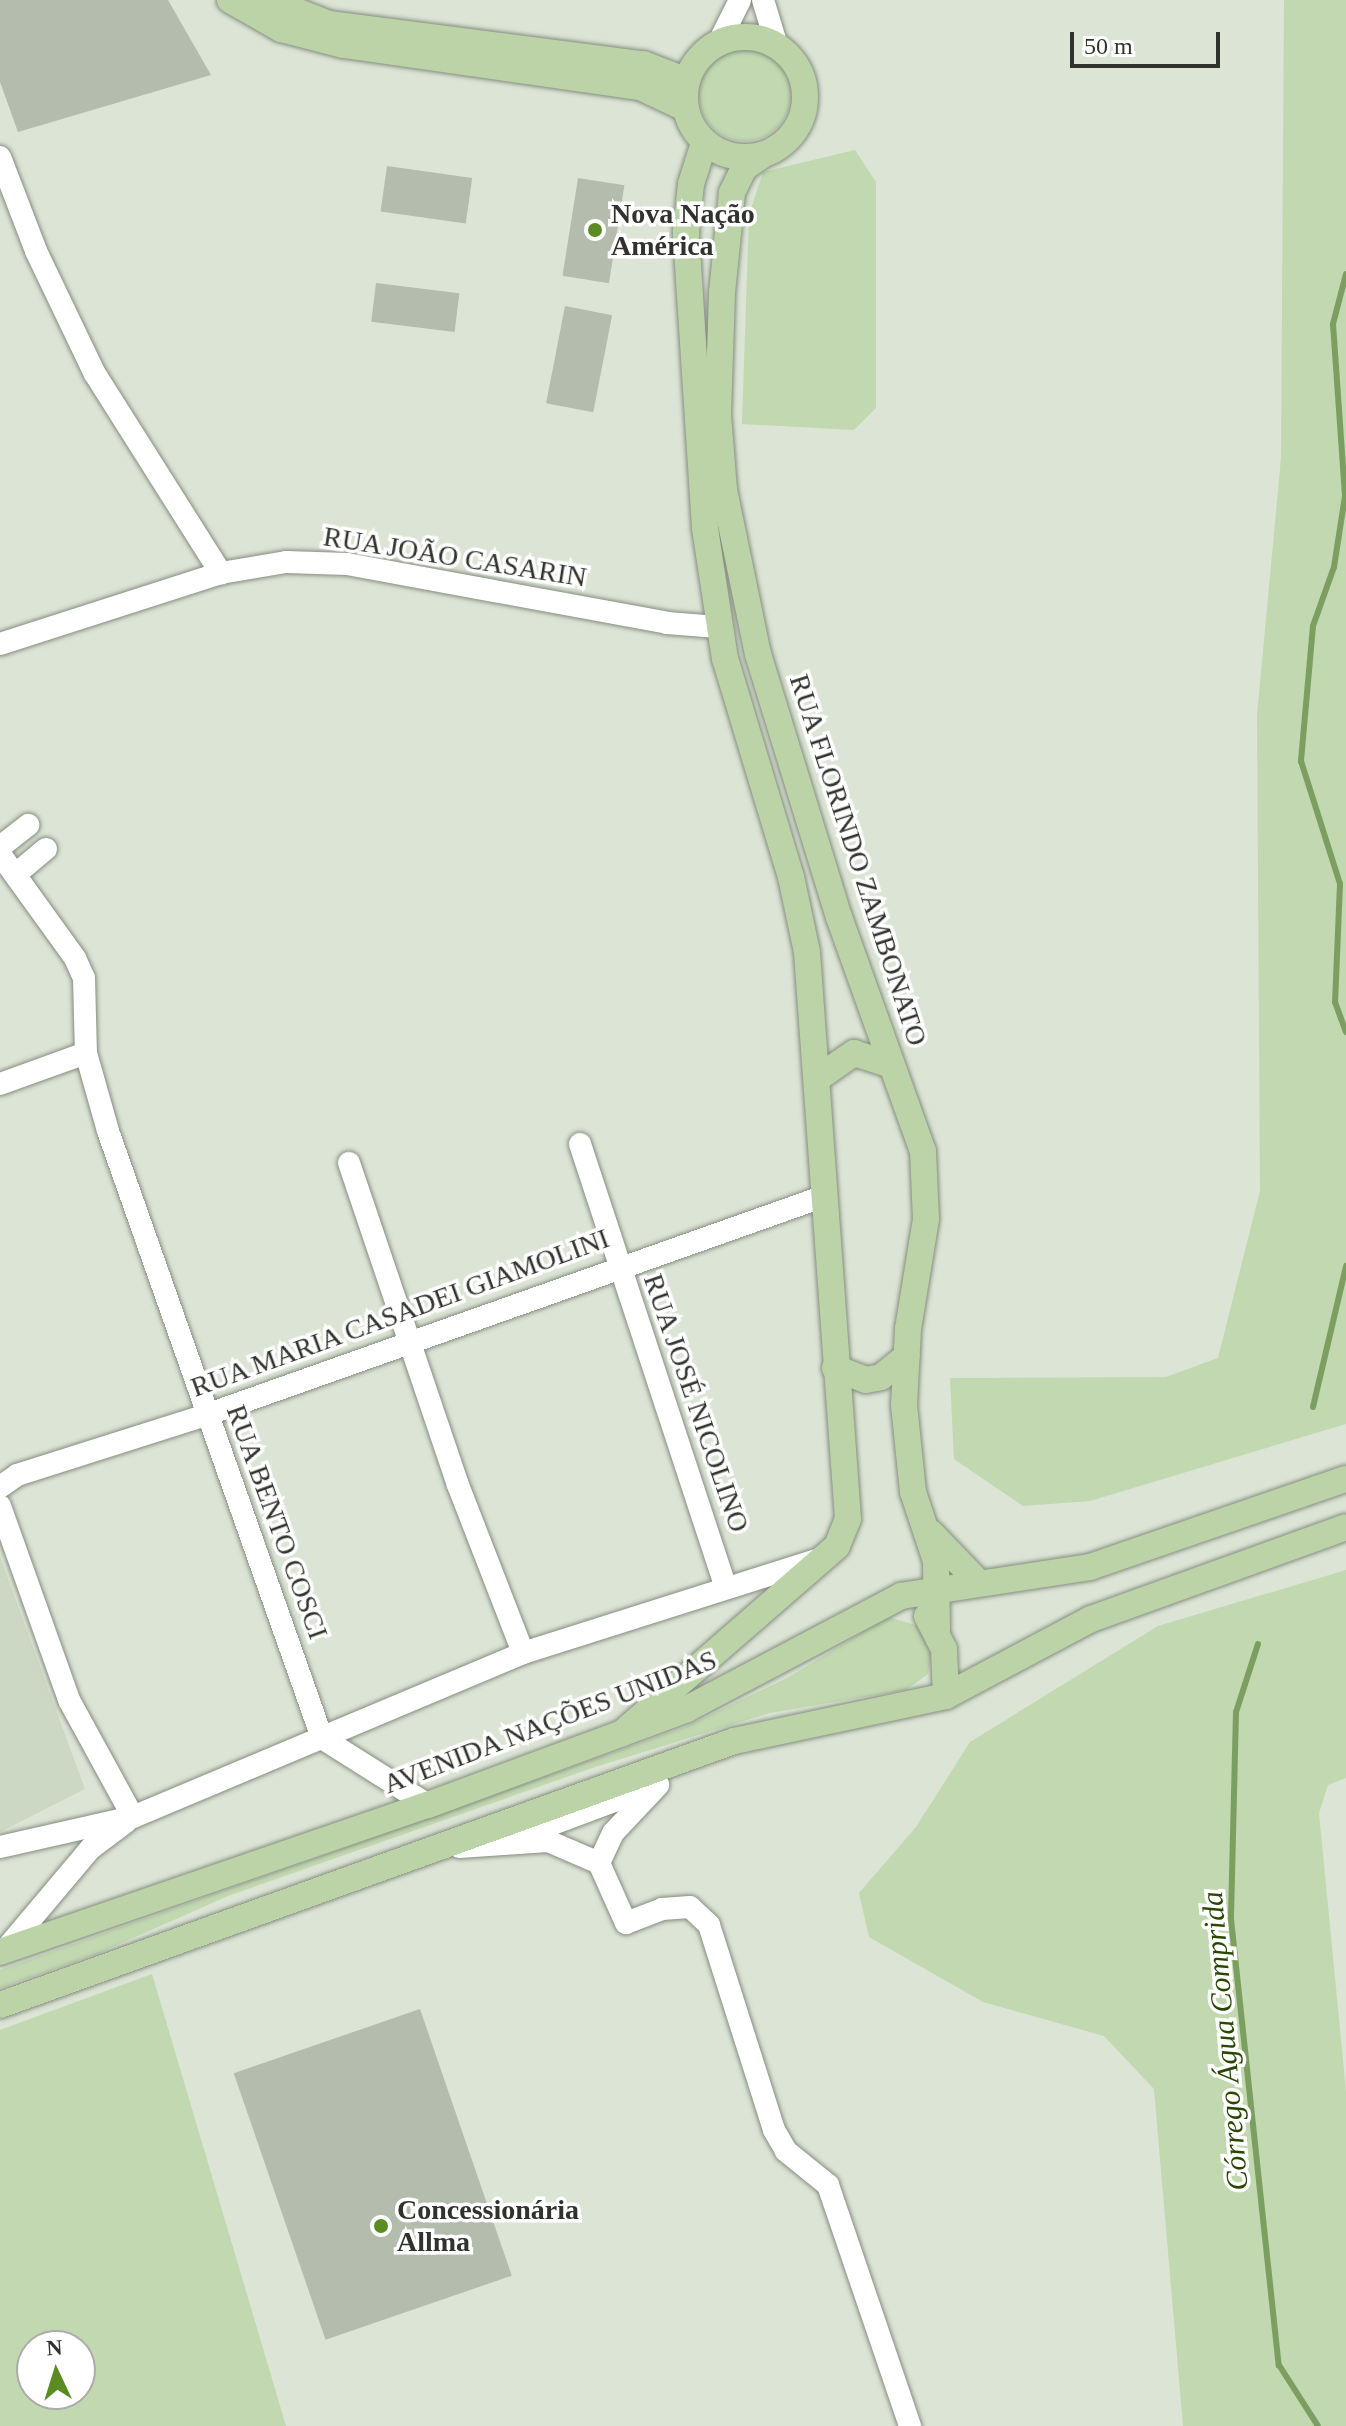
<!DOCTYPE html>
<meta charset="utf-8">
<style>
body{margin:0}
#map{position:relative;width:1346px;height:2426px;overflow:hidden;background:#dbe4d5;font-family:"Times New Roman",serif}
div>[style]{position:absolute}
[style*='--x']{left:calc(var(--x)*1px);top:calc(var(--y)*1px);width:calc(var(--w)*1px);rotate:calc(var(--a)*1deg)}
.built>*{inset:0;background:#cdd8c4}
.green>*{inset:0;background:#c1d8b0}
.round{border-radius:50%}
.stream>*{height:6px;margin:-3px;padding:0 3px;transform-origin:3px;border-radius:3px;background:#7d9e61}
.building>*{inset:0;background:#b4bcae;transform-origin:0 0}
.roads{filter:drop-shadow(0 0 2px #868d80) drop-shadow(0 0 2px #868d80)}
.minor>*{height:22px;margin:-11px;padding:0 11px;transform-origin:11px;border-radius:11px;background:#fff}
.major>*{height:26px;margin:-13px;padding:0 13px;transform-origin:13px;border-radius:13px;background:#bbd3a7}
.major>.ring{margin:-13px;padding:0;box-sizing:content-box;background:none;border:26px solid #bbd3a7;border-radius:50%}
.dots>*{width:22px;height:22px;translate:-50% -50%;box-sizing:border-box;border:4px solid #fff;border-radius:50%}
span{translate:-50% -50%;white-space:nowrap;text-align:center;line-height:1.15;-webkit-text-stroke:7px #fff;paint-order:stroke}
.poi-label{font-size:28px;color:#30332d;font-weight:700}
.left{translate:0 -50%;text-align:left}
.street-label{font-size:28px;color:#30332d}
.water-label{font-size:30px;color:#294701;font-style:italic}
.north{position:absolute;left:16px;top:2330px;width:80px;height:80px;box-sizing:border-box;background:#fff;border:2px solid #acadab;border-radius:50%;rotate:356deg;font-size:22px;font-weight:700;line-height:32px;text-align:center;color:#30332d}
.north::after{content:'';display:block;margin:auto;width:28px;height:36px;background:#5b8c22;clip-path:polygon(50% 0,100% 100%,50% 72%,0 100%)}
.scale{position:absolute;left:1070px;top:32px;width:150px;height:36px;box-sizing:border-box;border:4px solid #30332d;border-top:0;padding-left:10px;font-size:24px;line-height:28px;white-space:nowrap;color:#30332d;-webkit-text-stroke:6px #fff;paint-order:stroke}
</style>
<div id="map">
<div class="built">
<div style="clip-path:polygon(0 1557px,85px 1789px,0 1832px)"></div>
</div>
<div class="green">
<div style="clip-path:polygon(1284px 0,1346px 0,1346px 1424px,1090px 1501px,1023px 1506px,954px 1459px,950px 1378px,1166px 1377px,1218px 1358px,1260px 1191px,1257px 715px,1281px 458px)"></div>
<div class="round" style="left:699px;top:49px;width:92px;height:92px"></div>
<div style="clip-path:polygon(855px 150px,876px 182px,876px 408px,854px 430px,742px 424px,749px 215px,763px 172px)"></div>
<div style="clip-path:polygon(1346px 1570px,1346px 1778px,1328px 1785px,1319px 1813px,1346px 2091px,1346px 2426px,1183px 2426px,1154px 2089px,1104px 2036px,983px 2002px,869px 1937px,859px 1893px,916px 1827px,970px 1742px,1158px 1626px)"></div>
<div style="clip-path:polygon(888px 1617px,922px 1627px,932px 1652px,928px 1674px,906px 1690px,770px 1713px,595px 1767px,228px 1896px,97px 1954px,0 1988px,0 1970px,685px 1727px,787px 1678px)"></div>
<div style="clip-path:polygon(evenodd,152px 1974px,286px 2426px,0 2426px,0 2030px,152px 1974px,32px 2346px,80px 2346px,80px 2394px,32px 2394px,32px 2346px)"></div>
</div>
<div class="stream">
<div style="--x:1346;--y:274;--w:52;--a:104.6"></div>
<div style="--x:1333;--y:324;--w:172;--a:86"></div>
<div style="--x:1345;--y:496;--w:72;--a:98.8"></div>
<div style="--x:1334;--y:567;--w:63;--a:109.6"></div>
<div style="--x:1313;--y:626;--w:136;--a:95.1"></div>
<div style="--x:1301;--y:761;--w:129;--a:72.4"></div>
<div style="--x:1340;--y:884;--w:118;--a:92.4"></div>
<div style="--x:1335;--y:1002;--w:32;--a:70"></div>
<div style="--x:1313;--y:1407;--w:145;--a:-76.8"></div>
<div style="--x:1258;--y:1644;--w:71;--a:107.9"></div>
<div style="--x:1236;--y:1712;--w:207;--a:91.4"></div>
<div style="--x:1231;--y:1919;--w:449;--a:83.9"></div>
<div style="--x:1279;--y:2365;--w:72;--a:57.4"></div>
</div>
<div class="building">
<div style="clip-path:polygon(0 0,168px 0,211px 75px,18px 132px,0 82px)"></div>
<div style="left:387px;top:166px;width:86px;height:46px;rotate:8deg"></div>
<div style="left:578px;top:178px;width:47px;height:99px;rotate:9deg"></div>
<div style="left:376px;top:283px;width:84px;height:39px;rotate:7deg"></div>
<div style="left:565px;top:306px;width:48px;height:99px;rotate:11deg"></div>
<div style="left:420px;top:2009px;width:282px;height:197px;rotate:71deg"></div>
</div>
<div class="roads">
<div class="minor">
<div style="--x:763;--y:0;--w:48;--a:73.1"></div>
<div style="--x:719;--y:42;--w:47;--a:-63.4"></div>
<div style="--x:0;--y:157;--w:101;--a:69"></div>
<div style="--x:36;--y:251;--w:136;--a:64.4"></div>
<div style="--x:95;--y:374;--w:236;--a:57.7"></div>
<div style="--x:0;--y:644;--w:232;--a:-17.8"></div>
<div style="--x:221;--y:573;--w:66;--a:-9.6"></div>
<div style="--x:286;--y:562;--w:61;--a:1.9"></div>
<div style="--x:347;--y:564;--w:325;--a:10.4"></div>
<div style="--x:667;--y:623;--w:51;--a:4.5"></div>
<div style="--x:0;--y:847;--w:36;--a:-38"></div>
<div style="--x:0;--y:854;--w:128;--a:54.2"></div>
<div style="--x:75;--y:958;--w:22;--a:66"></div>
<div style="--x:84;--y:978;--w:75;--a:88.5"></div>
<div style="--x:86;--y:1053;--w:81;--a:74.2"></div>
<div style="--x:108;--y:1131;--w:644;--a:70.58"></div>
<div style="--x:322;--y:1738;--w:125;--a:32.3"></div>
<div style="--x:16;--y:874;--w:39;--a:-40"></div>
<div style="--x:0;--y:1084;--w:91;--a:-19.8"></div>
<div style="--x:580;--y:1144;--w:467;--a:71.8"></div>
<div style="--x:349;--y:1163;--w:340;--a:71.3"></div>
<div style="--x:458;--y:1485;--w:180;--a:68.8"></div>
<div style="--x:0;--y:1487;--w:21;--a:-35"></div>
<div style="--x:17;--y:1475;--w:198;--a:-17.6"></div>
<div style="--x:206;--y:1415;--w:653;--a:-19.49"></div>
<div style="--x:0;--y:1506;--w:206;--a:70.4"></div>
<div style="--x:69;--y:1700;--w:133;--a:61.3"></div>
<div style="--x:523;--y:1835;--w:138;--a:-20.4"></div>
<div style="--x:0;--y:1847;--w:136;--a:-12.7"></div>
<div style="--x:133;--y:1817;--w:423;--a:-22.8"></div>
<div style="--x:523;--y:1653;--w:312;--a:-17.6"></div>
<div style="--x:459;--y:1847;--w:89;--a:-3.9"></div>
<div style="--x:548;--y:1841;--w:56;--a:23.3"></div>
<div style="--x:599;--y:1863;--w:33;--a:-65"></div>
<div style="--x:613;--y:1833;--w:66;--a:-46.8"></div>
<div style="--x:599;--y:1863;--w:66;--a:65.8"></div>
<div style="--x:626;--y:1923;--w:39;--a:-21"></div>
<div style="--x:662;--y:1909;--w:28;--a:-4"></div>
<div style="--x:690;--y:1907;--w:26;--a:43"></div>
<div style="--x:709;--y:1925;--w:215;--a:72.4"></div>
<div style="--x:774;--y:2130;--w:24;--a:60"></div>
<div style="--x:786;--y:2151;--w:54;--a:39"></div>
<div style="--x:828;--y:2185;--w:255;--a:71.2"></div>
<div style="--x:5;--y:1950;--w:132;--a:-49.9"></div>
<div style="--x:90;--y:1849;--w:45;--a:-36.9"></div>
</div>
<div class="major">
<div style="--x:230;--y:0;--w:59;--a:29.6"></div>
<div style="--x:281;--y:29;--w:65;--a:14.3"></div>
<div style="--x:344;--y:45;--w:299;--a:8.1"></div>
<div style="--x:640;--y:87;--w:50;--a:25"></div>
<div style="--x:268;--y:0;--w:66;--a:21.5"></div>
<div style="--x:329;--y:24;--w:317;--a:7.3"></div>
<div style="--x:643;--y:64;--w:47;--a:21.1"></div>
<div class="ring" style="left:685px;top:37px;width:94px;height:94px"></div>
<div style="--x:761;--y:156;--w:21;--a:145"></div>
<div style="--x:744;--y:168;--w:28;--a:116"></div>
<div style="--x:732;--y:193;--w:100;--a:95.7"></div>
<div style="--x:722;--y:293;--w:122;--a:91.9"></div>
<div style="--x:718;--y:415;--w:75;--a:85.4"></div>
<div style="--x:724;--y:490;--w:167;--a:78.3"></div>
<div style="--x:758;--y:654;--w:275;--a:72.9"></div>
<div style="--x:839;--y:917;--w:249;--a:70.3"></div>
<div style="--x:923;--y:1151;--w:68;--a:87.5"></div>
<div style="--x:926;--y:1219;--w:111;--a:99.3"></div>
<div style="--x:908;--y:1329;--w:76;--a:93"></div>
<div style="--x:904;--y:1405;--w:87;--a:84.1"></div>
<div style="--x:913;--y:1492;--w:73;--a:71.6"></div>
<div style="--x:936;--y:1561;--w:70;--a:89.2"></div>
<div style="--x:818;--y:1078;--w:44;--a:-34.8"></div>
<div style="--x:854;--y:1053;--w:38;--a:18"></div>
<div style="--x:835;--y:1368;--w:33;--a:21"></div>
<div style="--x:866;--y:1380;--w:15;--a:-11"></div>
<div style="--x:881;--y:1377;--w:33;--a:-39"></div>
<div style="--x:931;--y:1533;--w:68;--a:46.2"></div>
<div style="--x:927;--y:1616;--w:37;--a:63"></div>
<div style="--x:944;--y:1649;--w:47;--a:87.6"></div>
<div style="--x:621;--y:1734;--w:286;--a:-41"></div>
<div style="--x:837;--y:1546;--w:29;--a:-68"></div>
<div style="--x:848;--y:1519;--w:568;--a:-94.14"></div>
<div style="--x:807;--y:952;--w:77;--a:-102"></div>
<div style="--x:791;--y:877;--w:228;--a:-106.8"></div>
<div style="--x:725;--y:659;--w:133;--a:-98.7"></div>
<div style="--x:705;--y:528;--w:297;--a:-93.7"></div>
<div style="--x:686;--y:232;--w:48;--a:-84.1"></div>
<div style="--x:691;--y:184;--w:43;--a:-72.4"></div>
<div style="--x:0;--y:1952;--w:453;--a:-19"></div>
<div style="--x:428;--y:1805;--w:276;--a:-20.3"></div>
<div style="--x:687;--y:1709;--w:242;--a:-27.8"></div>
<div style="--x:901;--y:1596;--w:191;--a:-8.7"></div>
<div style="--x:1090;--y:1567;--w:271;--a:-19"></div>
<div style="--x:0;--y:2005;--w:780;--a:-19.78"></div>
<div style="--x:734;--y:1741;--w:217;--a:-12"></div>
<div style="--x:946;--y:1696;--w:164;--a:-28"></div>
<div style="--x:1091;--y:1619;--w:271;--a:-19.8"></div>
</div>
</div>
<div class="dots">
<div style="left:595px;top:230px;background:#5b8c22"></div>
<div style="left:381px;top:2226px;background:#5b8c22"></div>
</div>
<div class="poi-label">
<span class="left" style="left:611px;top:230px">Nova Nação<br>América</span>
<span class="left" style="left:397px;top:2226px">Concessionária<br>Allma</span>
</div>
<div class="street-label">
<span style="left:455px;top:557px;rotate:9deg">RUA JOÃO CASARIN</span>
<span style="left:858px;top:860px;rotate:72deg">RUA FLORINDO ZAMBONATO</span>
<span style="left:400px;top:1313px;rotate:-20deg">RUA MARIA CASADEI GIAMOLINI</span>
<span style="left:696px;top:1403px;rotate:71deg">RUA JOSÉ NICOLINO</span>
<span style="left:277px;top:1522px;rotate:70deg">RUA BENTO COSCI</span>
<span style="left:550px;top:1722px;rotate:-21deg">AVENIDA NAÇÕES UNIDAS</span>
</div>
<div class="water-label">
<span style="left:1225px;top:2041px;rotate:-95deg">Córrego Água Comprida</span>
</div>
<div class="north">N</div>
<div class="scale">50 m</div>
</div>
